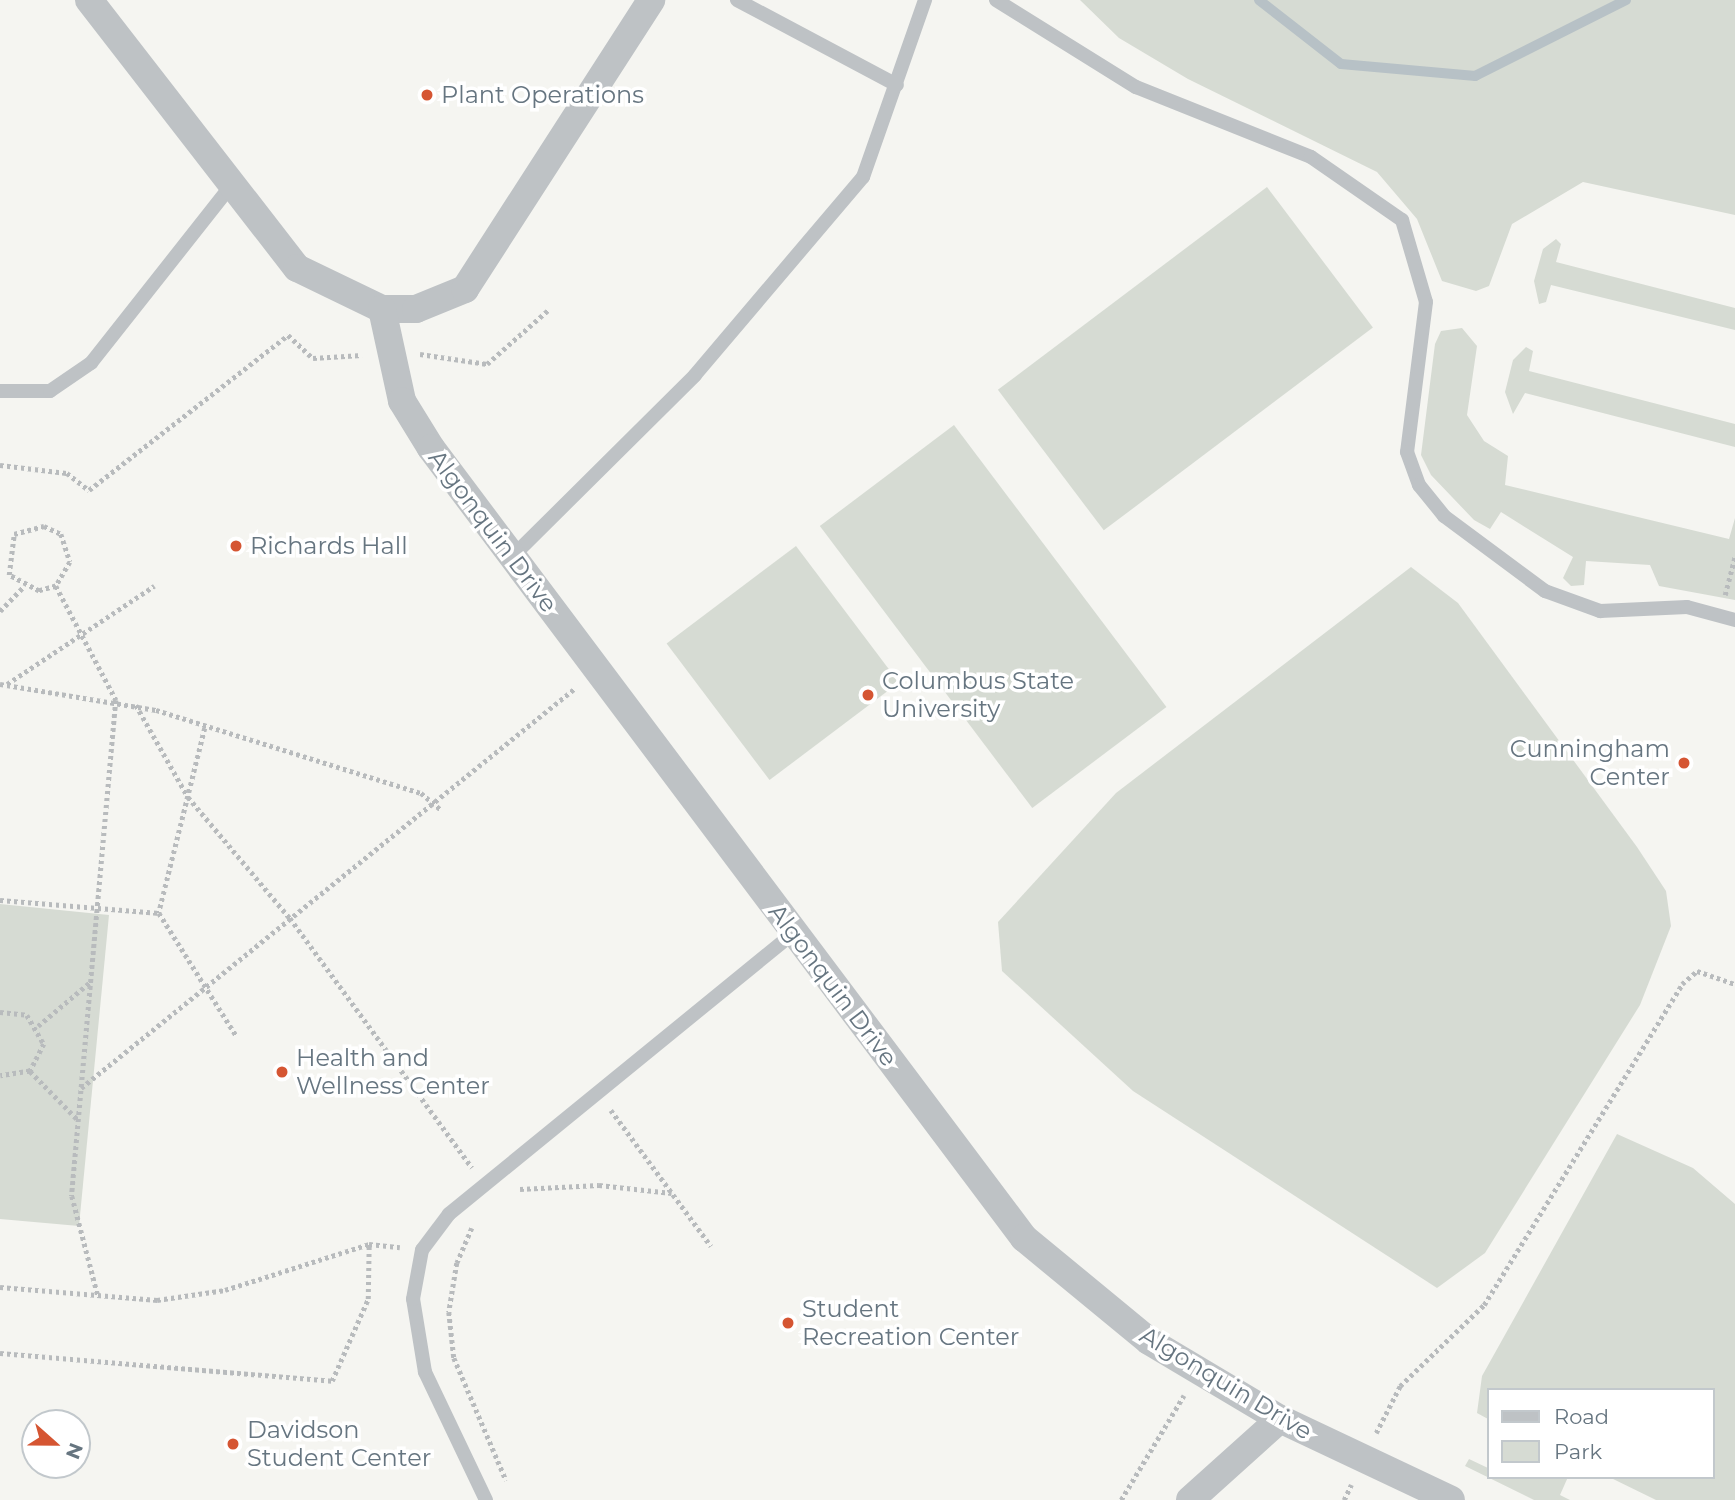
<!DOCTYPE html>
<style>
body{margin:0}
#map{position:relative;width:1735px;height:1500px;overflow:hidden;background:#f5f5f1;font-family:Montserrat,sans-serif}
div>[style]{position:absolute}
[style*='--x']{left:calc(var(--x)*1px);top:calc(var(--y)*1px);width:calc(var(--w)*1px);rotate:calc(var(--a)*1deg)}
.green>*{inset:0;background:#d6dbd3;transform-origin:0 0}
.stream>*{height:10px;margin:-5px;padding:0 5px;transform-origin:5px;border-radius:5px;background:#b7c1c6}
.path>*{height:4.5px;margin-top:-2.25px;transform-origin:0;background:repeating-linear-gradient(90deg,#b8bbbd 0 3.5px,transparent 0 7px)}
.service>*{height:14px;margin:-7px;padding:0 7px;transform-origin:7px;border-radius:7px;background:#bec2c5}
.minor>*{height:28px;margin:-14px;padding:0 14px;transform-origin:14px;border-radius:14px;background:#bec2c5}
.dots>*{width:19px;height:19px;translate:-50% -50%;box-sizing:border-box;border:4px solid #fff;border-radius:50%}
span{translate:-50% -50%;white-space:nowrap;text-align:center;line-height:1.15;-webkit-text-stroke:7px #fff;paint-order:stroke}
.poi-label{font-size:24px;color:#667580}
.left{translate:0 -50%;text-align:left}
.right{translate:-100% -50%;text-align:right}
.street-label{font-size:24px;color:#667580}
.legend{position:absolute;left:1487px;top:1388px;width:228px;height:91px;box-sizing:border-box;background:#fff;border:2px solid #c2c8cc;margin:0;padding:9px 12px;list-style:none;font-size:21px;color:#667580}
.legend li{display:flex;align-items:center;gap:14px;height:35px}
.legend b{width:35px;border:2px solid #c2c8cc}
.north{position:absolute;left:21px;top:1409px;width:70px;height:70px;box-sizing:border-box;background:#fff;border:2px solid #c2c8cc;border-radius:50%;rotate:111deg;font-size:19px;font-weight:700;line-height:28px;text-align:center;color:#667580}
.north::after{content:'';display:block;margin:auto;width:24px;height:32px;background:#d55532;clip-path:polygon(50% 0,100% 100%,50% 72%,0 100%)}
</style>
<div id="map">
<div class="green">
<div style="clip-path:polygon(1080px 0,1735px 0,1735px 215px,1583px 182px,1512px 224px,1489px 286px,1476px 291px,1442px 281px,1417px 219px,1377px 172px,1188px 79px,1119px 38px)"></div>
<div style="left:1267px;top:187px;width:176px;height:337px;rotate:53deg"></div>
<div style="clip-path:polygon(1556px 239px,1561px 244px,1556px 262px,1735px 308px,1735px 330px,1551px 285px,1546px 302px,1539px 304px,1534px 281px,1543px 249px)"></div>
<div style="clip-path:polygon(1462px 328px,1477px 346px,1467px 415px,1484px 441px,1508px 456px,1505px 485px,1729px 539px,1735px 518px,1735px 600px,1659px 586px,1650px 565px,1586px 561px,1584px 585px,1571px 586px,1563px 578px,1573px 557px,1501px 512px,1490px 529px,1474px 520px,1431px 475px,1421px 455px,1435px 344px,1441px 331px)"></div>
<div style="clip-path:polygon(1526px 347px,1533px 351px,1529px 371px,1735px 424px,1735px 447px,1525px 393px,1513px 414px,1505px 392px,1513px 360px)"></div>
<div style="left:954px;top:425px;width:353px;height:168px;rotate:53deg"></div>
<div style="left:796px;top:546px;width:171px;height:162px;rotate:53deg"></div>
<div style="clip-path:polygon(1411px 567px,1458px 603px,1637px 847px,1666px 891px,1671px 926px,1640px 1005px,1485px 1253px,1437px 1288px,1133px 1091px,1002px 971px,998px 922px,1116px 793px)"></div>
<div style="clip-path:polygon(0 904px,109px 915px,79px 1226px,0 1219px)"></div>
<div style="clip-path:polygon(1617px 1134px,1693px 1168px,1735px 1204px,1735px 1500px,1656px 1500px,1609px 1477px,1712px 1477px,1712px 1390px,1488px 1390px,1488px 1419px,1477px 1413px,1482px 1376px)"></div>
<div style="clip-path:polygon(1469px 1459px,1488px 1468px,1488px 1477px,1568px 1477px,1560px 1495px,1570px 1500px,1534px 1500px,1465px 1466px)"></div>
</div>
<div class="stream">
<div style="--x:1259;--y:0;--w:104;--a:38"></div>
<div style="--x:1341;--y:64;--w:135;--a:5.1"></div>
<div style="--x:1475;--y:76;--w:169;--a:-26.7"></div>
</div>
<div class="path">
<div style="--x:420;--y:354;--w:68;--a:8.5"></div>
<div style="--x:487;--y:364;--w:81;--a:-41.5"></div>
<div style="--x:0;--y:465;--w:67;--a:6.8"></div>
<div style="--x:67;--y:473;--w:28;--a:38"></div>
<div style="--x:89;--y:490;--w:252;--a:-37.9"></div>
<div style="--x:288;--y:335;--w:34;--a:43"></div>
<div style="--x:313;--y:358;--w:49;--a:-3.5"></div>
<div style="--x:56;--y:586;--w:18;--a:164"></div>
<div style="--x:39;--y:591;--w:34;--a:-152"></div>
<div style="--x:9;--y:575;--w:41;--a:-83"></div>
<div style="--x:14;--y:534;--w:31;--a:-15"></div>
<div style="--x:44;--y:526;--w:19;--a:25"></div>
<div style="--x:61;--y:534;--w:29;--a:72"></div>
<div style="--x:70;--y:562;--w:28;--a:120"></div>
<div style="--x:56;--y:586;--w:129;--a:62.2"></div>
<div style="--x:116;--y:700;--w:498;--a:95.1"></div>
<div style="--x:72;--y:1196;--w:103;--a:75.4"></div>
<div style="--x:1725;--y:595;--w:40;--a:-75.6"></div>
<div style="--x:0;--y:611;--w:33;--a:-46"></div>
<div style="--x:0;--y:684;--w:158;--a:9.5"></div>
<div style="--x:156;--y:710;--w:278;--a:17.4"></div>
<div style="--x:421;--y:793;--w:26;--a:40"></div>
<div style="--x:7;--y:684;--w:177;--a:-33.7"></div>
<div style="--x:136;--y:705;--w:106;--a:60.5"></div>
<div style="--x:188;--y:797;--w:158;--a:49.9"></div>
<div style="--x:290;--y:918;--w:309;--a:53.9"></div>
<div style="--x:205;--y:728;--w:191;--a:104"></div>
<div style="--x:159;--y:913;--w:146;--a:57.8"></div>
<div style="--x:0;--y:900;--w:160;--a:4.7"></div>
<div style="--x:0;--y:1012;--w:27;--a:6"></div>
<div style="--x:27;--y:1015;--w:34;--a:60"></div>
<div style="--x:44;--y:1044;--w:30;--a:117"></div>
<div style="--x:30;--y:1071;--w:30;--a:171"></div>
<div style="--x:38;--y:1026;--w:68;--a:-40.2"></div>
<div style="--x:30;--y:1071;--w:67;--a:45.6"></div>
<div style="--x:81;--y:1088;--w:634;--a:-38.98"></div>
<div style="--x:611;--y:1110;--w:169;--a:53.7"></div>
<div style="--x:520;--y:1189;--w:79;--a:-2.9"></div>
<div style="--x:599;--y:1185;--w:73;--a:6.3"></div>
<div style="--x:472;--y:1228;--w:38;--a:113"></div>
<div style="--x:457;--y:1263;--w:50;--a:99.3"></div>
<div style="--x:449;--y:1312;--w:46;--a:83.8"></div>
<div style="--x:454;--y:1358;--w:133;--a:66.9"></div>
<div style="--x:0;--y:1287;--w:158;--a:4.7"></div>
<div style="--x:157;--y:1300;--w:69;--a:-8.4"></div>
<div style="--x:225;--y:1290;--w:151;--a:-17.7"></div>
<div style="--x:369;--y:1244;--w:31;--a:6"></div>
<div style="--x:0;--y:1353;--w:333;--a:4.8"></div>
<div style="--x:332;--y:1381;--w:90;--a:-66.3"></div>
<div style="--x:368;--y:1299;--w:55;--a:-89"></div>
<div style="--x:1376;--y:1433;--w:53;--a:-62.9"></div>
<div style="--x:1400;--y:1386;--w:117;--a:-44"></div>
<div style="--x:1484;--y:1305;--w:377;--a:-58.3"></div>
<div style="--x:1682;--y:984;--w:20;--a:-41"></div>
<div style="--x:1697;--y:971;--w:40;--a:18.9"></div>
<div style="--x:1121;--y:1500;--w:122;--a:-59"></div>
<div style="--x:1344;--y:1500;--w:17;--a:-65"></div>
</div>
<div class="service">
<div style="--x:737;--y:0;--w:181;--a:28"></div>
<div style="--x:996;--y:0;--w:165;--a:31.9"></div>
<div style="--x:1136;--y:87;--w:188;--a:21.8"></div>
<div style="--x:1311;--y:157;--w:111;--a:34.7"></div>
<div style="--x:1402;--y:220;--w:85;--a:73.7"></div>
<div style="--x:1426;--y:302;--w:151;--a:97.2"></div>
<div style="--x:1407;--y:452;--w:35;--a:70"></div>
<div style="--x:1419;--y:485;--w:40;--a:51"></div>
<div style="--x:1444;--y:516;--w:126;--a:36.6"></div>
<div style="--x:1545;--y:591;--w:59;--a:20"></div>
<div style="--x:1600;--y:611;--w:87;--a:-2.6"></div>
<div style="--x:1687;--y:607;--w:50;--a:15.2"></div>
<div style="--x:0;--y:391;--w:50;--a:0"></div>
<div style="--x:50;--y:391;--w:50;--a:-34.3"></div>
<div style="--x:91;--y:363;--w:224;--a:-51.7"></div>
<div style="--x:512;--y:557;--w:258;--a:-44.8"></div>
<div style="--x:695;--y:375;--w:260;--a:-49.7"></div>
<div style="--x:863;--y:177;--w:188;--a:-70.7"></div>
<div style="--x:486;--y:1500;--w:142;--a:-115.5"></div>
<div style="--x:425;--y:1372;--w:74;--a:-99.3"></div>
<div style="--x:413;--y:1299;--w:50;--a:-79.6"></div>
<div style="--x:422;--y:1250;--w:45;--a:-53.1"></div>
<div style="--x:449;--y:1214;--w:445;--a:-39.2"></div>
</div>
<div class="minor">
<div style="--x:89;--y:0;--w:339;--a:52.2"></div>
<div style="--x:297;--y:268;--w:94;--a:25.8"></div>
<div style="--x:382;--y:309;--w:34;--a:0"></div>
<div style="--x:416;--y:309;--w:53;--a:-22.2"></div>
<div style="--x:465;--y:289;--w:344;--a:-57.2"></div>
<div style="--x:382;--y:309;--w:94;--a:77.7"></div>
<div style="--x:402;--y:401;--w:55;--a:58.3"></div>
<div style="--x:431;--y:448;--w:988;--a:53.11"></div>
<div style="--x:1024;--y:1238;--w:162;--a:39.5"></div>
<div style="--x:1149;--y:1341;--w:152;--a:30.8"></div>
<div style="--x:1280;--y:1419;--w:189;--a:25.3"></div>
<div style="--x:1190;--y:1500;--w:121;--a:-42"></div>
</div>
<div class="dots">
<div style="left:427px;top:95px;background:#d55532"></div>
<div style="left:236px;top:546px;background:#d55532"></div>
<div style="left:868px;top:695px;background:#d55532"></div>
<div style="left:1684px;top:763px;background:#d55532"></div>
<div style="left:282px;top:1072px;background:#d55532"></div>
<div style="left:788px;top:1323px;background:#d55532"></div>
<div style="left:233px;top:1444px;background:#d55532"></div>
</div>
<div class="poi-label">
<span class="left" style="left:441px;top:95px">Plant Operations</span>
<span class="left" style="left:250px;top:546px">Richards Hall</span>
<span class="left" style="left:882px;top:695px">Columbus State<br>University</span>
<span class="right" style="left:1670px;top:763px">Cunningham<br>Center</span>
<span class="left" style="left:296px;top:1072px">Health and<br>Wellness Center</span>
<span class="left" style="left:802px;top:1323px">Student<br>Recreation Center</span>
<span class="left" style="left:247px;top:1444px">Davidson<br>Student Center</span>
</div>
<div class="street-label">
<span style="left:493px;top:531px;rotate:53deg">Algonquin Drive</span>
<span style="left:833px;top:985px;rotate:53deg">Algonquin Drive</span>
<span style="left:1226px;top:1383px;rotate:31deg">Algonquin Drive</span>
</div>
<ul class="legend">
<li><b style="height:9px;background:#bec2c5"></b>Road</li>
<li><b style="height:19px;background:#d6dbd3"></b>Park</li>
</ul>
<div class="north">N</div>
</div>
